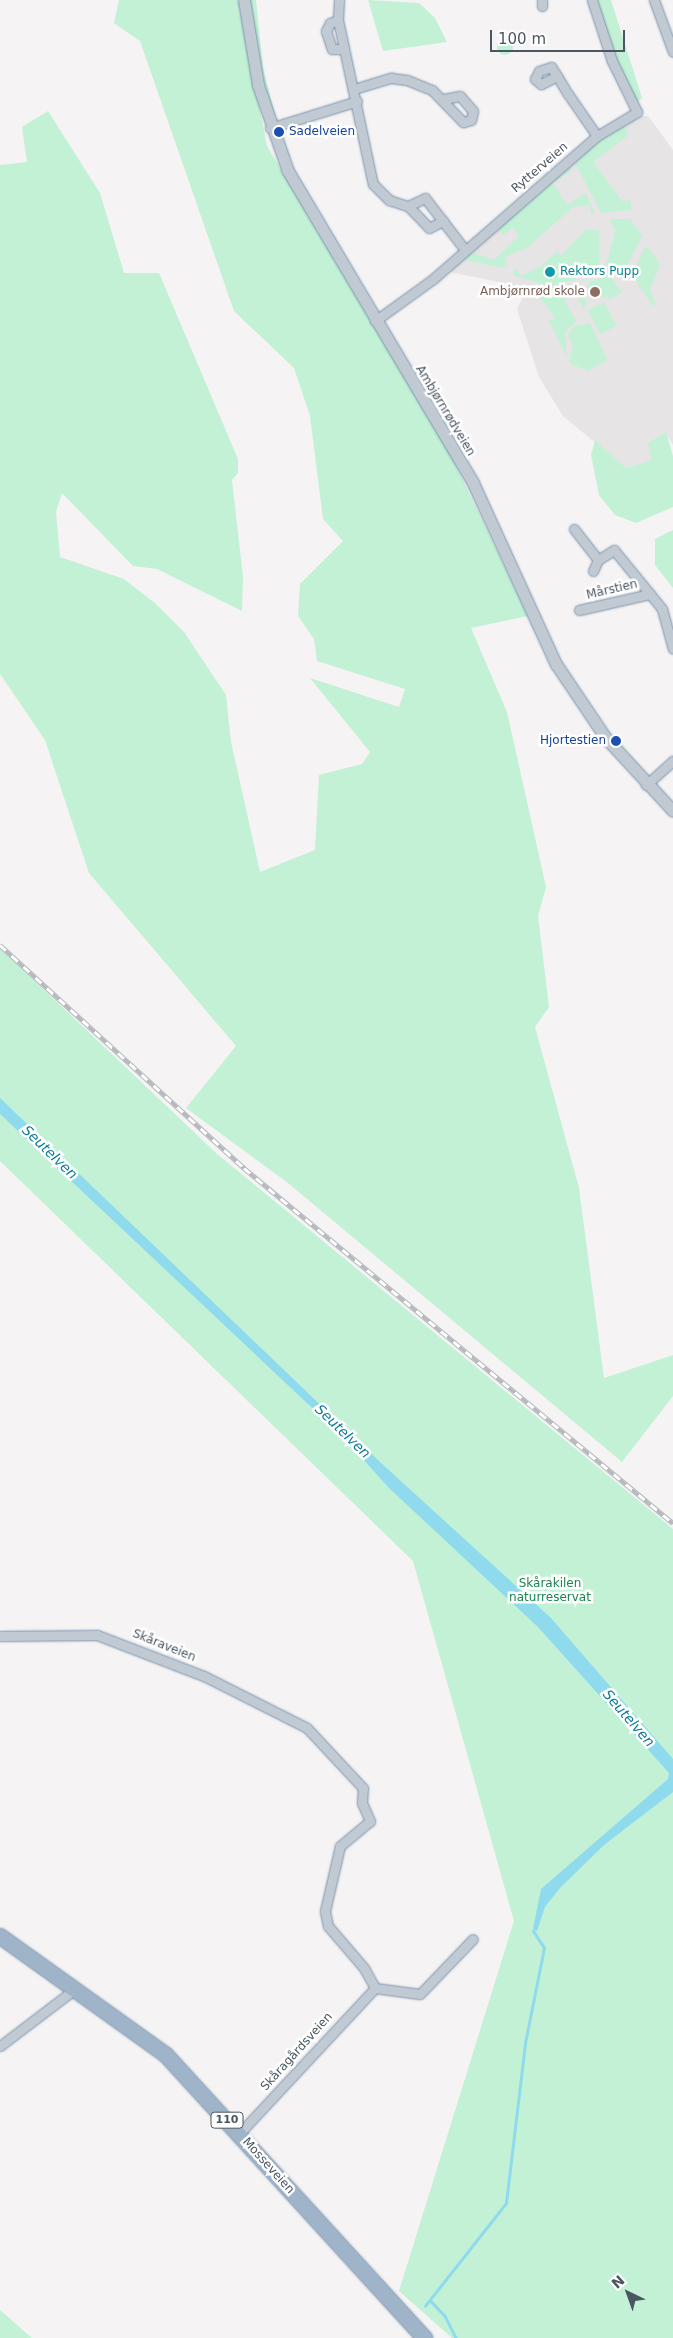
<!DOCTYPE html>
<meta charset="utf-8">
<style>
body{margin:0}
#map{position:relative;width:673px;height:2338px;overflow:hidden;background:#f5f3f3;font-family:"DejaVu Sans",sans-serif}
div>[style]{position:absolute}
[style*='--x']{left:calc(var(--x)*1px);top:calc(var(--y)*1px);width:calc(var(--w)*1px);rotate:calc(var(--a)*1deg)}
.education>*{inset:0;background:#e6e4e5}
.green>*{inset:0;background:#c3f1d5;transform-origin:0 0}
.round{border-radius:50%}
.water>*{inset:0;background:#90daee}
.stream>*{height:2.5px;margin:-1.25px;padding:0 1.25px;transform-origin:1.25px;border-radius:1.25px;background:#90daee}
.roads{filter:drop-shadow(0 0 1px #7690ad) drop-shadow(0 0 1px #7690ad)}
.minor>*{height:9px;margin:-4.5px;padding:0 4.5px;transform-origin:4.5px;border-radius:4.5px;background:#c1cad2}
.tertiary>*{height:11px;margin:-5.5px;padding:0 5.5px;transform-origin:5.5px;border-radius:5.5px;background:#c1cad2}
.trunk>*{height:15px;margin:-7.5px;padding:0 7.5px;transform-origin:7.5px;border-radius:7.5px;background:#9fb4c9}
.rail>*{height:4.5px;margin-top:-2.25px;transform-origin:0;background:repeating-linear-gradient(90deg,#fff 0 8px,#b5b8bd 0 16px);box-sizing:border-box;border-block:1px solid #b5b8bd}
.dots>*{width:14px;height:14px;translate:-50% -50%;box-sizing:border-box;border:2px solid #fff;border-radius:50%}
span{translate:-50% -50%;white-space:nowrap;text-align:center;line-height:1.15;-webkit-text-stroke:5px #fff;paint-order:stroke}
.shield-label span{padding:1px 4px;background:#fff;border:1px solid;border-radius:4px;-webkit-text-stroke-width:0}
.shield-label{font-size:11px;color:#4a5661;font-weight:700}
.transit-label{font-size:12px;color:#164399}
.left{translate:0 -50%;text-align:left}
.right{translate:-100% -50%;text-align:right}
.street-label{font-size:12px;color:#4a5661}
.culture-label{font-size:12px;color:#0d838f}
.education-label{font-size:12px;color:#785e54}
.park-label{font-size:12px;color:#17864f}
.water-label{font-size:14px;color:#0c7c9b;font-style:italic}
.north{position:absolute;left:603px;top:2268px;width:50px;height:50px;-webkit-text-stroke:4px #fff;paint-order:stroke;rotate:318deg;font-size:14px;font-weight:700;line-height:20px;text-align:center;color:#4a5661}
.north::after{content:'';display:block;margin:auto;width:18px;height:22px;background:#4a5661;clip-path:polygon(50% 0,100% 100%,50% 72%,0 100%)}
.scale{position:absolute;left:490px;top:30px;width:135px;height:22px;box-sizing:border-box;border:2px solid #4a5661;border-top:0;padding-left:6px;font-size:15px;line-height:18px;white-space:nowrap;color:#4a5661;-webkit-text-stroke:4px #fff;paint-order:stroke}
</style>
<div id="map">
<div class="education">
<div style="clip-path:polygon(648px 116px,673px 150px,673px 445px,665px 432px,653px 460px,626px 468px,563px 416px,539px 377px,517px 309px,522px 299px,513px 285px,450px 272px,461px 258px,575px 158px,631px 117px)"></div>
</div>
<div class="green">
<div style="clip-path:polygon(119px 0,238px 0,267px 146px,451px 455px,528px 616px,471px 628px,507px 712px,546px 887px,538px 916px,549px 1007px,535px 1027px,579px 1188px,604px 1378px,673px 1355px,673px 1396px,622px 1462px,288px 1183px,186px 1108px,236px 1046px,89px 873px,45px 740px,0 674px,0 165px,27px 162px,22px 127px,48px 111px,100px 193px,124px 273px,159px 273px,238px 459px,238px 473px,232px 480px,243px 577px,242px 611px,157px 569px,133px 566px,62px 493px,56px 512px,60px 557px,124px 579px,156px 604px,184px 632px,226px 695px,231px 742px,260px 872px,315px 850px,319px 775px,362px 764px,370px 752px,310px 678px,399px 707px,405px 689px,317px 661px,314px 639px,298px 616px,300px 584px,343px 541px,323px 519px,310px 416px,294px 368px,234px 311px,140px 41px,114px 23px)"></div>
<div style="clip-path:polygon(249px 0,256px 0,263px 68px,277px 122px,266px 97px)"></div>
<div style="clip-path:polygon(368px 0,419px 3px,435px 18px,447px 42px,383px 51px)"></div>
<div style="clip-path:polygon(597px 0,611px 0,642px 98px,636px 103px,615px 61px)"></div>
<div class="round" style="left:497px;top:39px;width:16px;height:16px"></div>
<div style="clip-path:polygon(621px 124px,628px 130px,626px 137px,593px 162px,623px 202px,630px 199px,632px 210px,601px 213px,574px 161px)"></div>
<div style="clip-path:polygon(569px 166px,572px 170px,553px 183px,567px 205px,586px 193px,595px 214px,591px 214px,590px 205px,573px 207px,528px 247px,504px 258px,507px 265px,502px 268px,461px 259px,474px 253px,494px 260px,519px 236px,513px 228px,504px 235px,499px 231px,501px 222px)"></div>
<div style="clip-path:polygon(610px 219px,630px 219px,642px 236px,625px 270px,606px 266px,615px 231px)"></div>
<div style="clip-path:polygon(586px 229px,599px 231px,599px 270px,581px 278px,569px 262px,576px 280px,551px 286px,512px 275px,516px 268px,521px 276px,541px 266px,557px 251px,561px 256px)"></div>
<div style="clip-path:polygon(644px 248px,650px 249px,660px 265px,650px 290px,656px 304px,653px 306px,632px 276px)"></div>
<div style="clip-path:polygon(610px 276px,622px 292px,611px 299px,591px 294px,587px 286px,591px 281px)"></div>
<div style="clip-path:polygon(576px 287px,587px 303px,584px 309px,576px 294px,564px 300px,577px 322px,565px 331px,567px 357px,549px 321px,555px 318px,535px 291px)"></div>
<div style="left:604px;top:302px;width:27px;height:18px;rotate:63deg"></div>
<div style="clip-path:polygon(590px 323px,607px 360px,588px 371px,569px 363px,573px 347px,568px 334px,575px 326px)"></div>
<div style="clip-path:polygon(666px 432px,673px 456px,673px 507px,636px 523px,615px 515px,599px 495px,591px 455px,595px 440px,626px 468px,652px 460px,648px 443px)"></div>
<div style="clip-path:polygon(673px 530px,673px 588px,655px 565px,655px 539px)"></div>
<div style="clip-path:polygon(0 948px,216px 1153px,673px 1529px,673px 2338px,452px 2338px,399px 2291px,514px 1921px,413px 1561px,0 1161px)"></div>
<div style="clip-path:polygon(0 2310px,32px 2338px,0 2338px)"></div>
</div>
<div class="water">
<div style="clip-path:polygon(0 1098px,380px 1462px,551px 1618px,673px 1759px,673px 1792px,604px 1845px,560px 1888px,545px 1907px,537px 1931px,533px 1929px,541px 1889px,668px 1779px,669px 1773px,538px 1627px,389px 1488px,342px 1436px,0 1114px)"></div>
</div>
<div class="stream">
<div style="--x:431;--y:2301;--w:21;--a:47"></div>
<div style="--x:445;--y:2316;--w:25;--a:63"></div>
<div style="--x:425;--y:2306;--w:131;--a:-51.8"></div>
<div style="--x:506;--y:2203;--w:161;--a:-83.2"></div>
<div style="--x:525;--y:2043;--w:97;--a:-78.7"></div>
<div style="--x:544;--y:1948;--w:20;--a:-123"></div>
</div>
<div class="roads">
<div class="minor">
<div style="--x:339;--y:0;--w:20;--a:93"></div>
<div style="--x:338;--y:20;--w:168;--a:78"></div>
<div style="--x:373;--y:184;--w:23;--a:45"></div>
<div style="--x:389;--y:200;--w:20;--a:18"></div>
<div style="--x:408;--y:206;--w:30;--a:46"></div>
<div style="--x:429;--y:228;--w:16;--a:-27"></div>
<div style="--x:654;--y:0;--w:55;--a:69.9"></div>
<div style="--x:542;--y:6;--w:6;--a:-90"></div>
<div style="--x:338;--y:20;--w:9;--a:159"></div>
<div style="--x:330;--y:23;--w:9;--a:117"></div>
<div style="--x:326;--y:31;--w:19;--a:72"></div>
<div style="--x:332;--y:49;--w:12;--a:0"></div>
<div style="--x:557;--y:76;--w:18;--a:153"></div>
<div style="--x:541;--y:84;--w:8;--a:-140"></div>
<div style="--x:535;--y:79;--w:9;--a:-63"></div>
<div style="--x:539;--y:71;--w:13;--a:-18"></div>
<div style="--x:551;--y:67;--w:11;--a:56"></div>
<div style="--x:557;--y:76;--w:21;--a:59"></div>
<div style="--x:568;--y:94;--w:51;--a:55.4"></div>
<div style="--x:354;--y:89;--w:39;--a:-17"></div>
<div style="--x:391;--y:78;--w:16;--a:7"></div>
<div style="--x:407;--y:80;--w:27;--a:22"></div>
<div style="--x:432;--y:90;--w:45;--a:45.9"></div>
<div style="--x:463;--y:122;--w:8;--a:-14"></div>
<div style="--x:471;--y:120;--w:9;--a:-77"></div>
<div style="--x:473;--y:111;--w:20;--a:-131"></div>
<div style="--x:460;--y:96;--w:17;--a:170"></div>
<div style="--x:270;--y:128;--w:91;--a:-17.2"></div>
<div style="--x:408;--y:206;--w:19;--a:-25"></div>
<div style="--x:425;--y:198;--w:66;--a:52.4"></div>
<div style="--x:375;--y:321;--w:72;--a:-35.9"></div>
<div style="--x:433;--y:279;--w:218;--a:-41.1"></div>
<div style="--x:597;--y:136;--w:47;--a:-31"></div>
<div style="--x:637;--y:112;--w:57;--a:-116.1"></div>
<div style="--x:612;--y:61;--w:64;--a:-108.2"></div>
<div style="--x:574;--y:529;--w:39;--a:52"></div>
<div style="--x:598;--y:560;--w:19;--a:-32"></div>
<div style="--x:614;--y:550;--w:57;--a:50.7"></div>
<div style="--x:650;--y:594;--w:19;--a:51"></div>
<div style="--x:662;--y:609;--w:41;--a:74.6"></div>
<div style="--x:593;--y:571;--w:12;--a:-66"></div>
<div style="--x:579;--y:610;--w:73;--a:-12.7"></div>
<div style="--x:646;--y:785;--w:36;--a:-42"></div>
<div style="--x:0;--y:1636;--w:97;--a:-0.6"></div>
<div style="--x:97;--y:1635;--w:115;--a:21"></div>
<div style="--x:204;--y:1676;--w:115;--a:26.8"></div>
<div style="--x:307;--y:1728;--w:82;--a:47"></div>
<div style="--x:363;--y:1788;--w:15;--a:94"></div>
<div style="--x:362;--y:1803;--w:20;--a:66"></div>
<div style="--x:370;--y:1821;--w:39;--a:140"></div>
<div style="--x:340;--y:1846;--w:67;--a:103"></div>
<div style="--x:325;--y:1911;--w:15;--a:79"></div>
<div style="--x:328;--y:1926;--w:55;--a:49.4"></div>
<div style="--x:364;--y:1968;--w:23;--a:61"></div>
<div style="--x:375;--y:1988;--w:200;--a:133"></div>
<div style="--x:375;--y:1988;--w:45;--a:7.6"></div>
<div style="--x:420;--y:1994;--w:76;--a:-46.1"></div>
<div style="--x:0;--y:2046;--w:96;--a:-37.3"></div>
</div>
<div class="tertiary">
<div style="--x:244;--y:0;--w:86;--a:80.6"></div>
<div style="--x:258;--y:85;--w:91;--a:70.8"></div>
<div style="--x:288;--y:171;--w:363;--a:59.3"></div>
<div style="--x:473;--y:483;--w:199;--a:65.4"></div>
<div style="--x:556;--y:664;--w:88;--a:56.1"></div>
<div style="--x:605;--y:737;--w:100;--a:47.4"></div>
</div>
<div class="trunk">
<div style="--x:0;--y:1936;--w:204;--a:35.6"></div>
<div style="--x:166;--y:2055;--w:383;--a:47.6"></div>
</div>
</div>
<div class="rail">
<div style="--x:0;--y:945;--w:331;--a:42.4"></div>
<div style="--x:244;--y:1168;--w:557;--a:39.61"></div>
</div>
<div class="dots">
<div style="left:279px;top:132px;background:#1a4fb4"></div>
<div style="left:550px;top:272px;background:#0f9aa8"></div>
<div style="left:595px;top:292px;background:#8d6e63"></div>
<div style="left:616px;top:741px;background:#1a4fb4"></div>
</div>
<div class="shield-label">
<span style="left:227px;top:2120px">110</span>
</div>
<div class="transit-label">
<span class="left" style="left:289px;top:132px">Sadelveien</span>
<span class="right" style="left:606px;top:741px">Hjortestien</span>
</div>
<div class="street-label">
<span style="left:540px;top:168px;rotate:-41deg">Rytterveien</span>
<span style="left:445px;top:411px;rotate:59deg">Ambjørnrødveien</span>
<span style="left:612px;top:590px;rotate:-13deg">Mårstien</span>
<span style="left:164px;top:1646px;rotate:22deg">Skåraveien</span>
<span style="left:297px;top:2052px;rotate:-48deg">Skåragårdsveien</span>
<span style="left:268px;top:2166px;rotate:48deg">Mosseveien</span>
</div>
<div class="culture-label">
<span class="left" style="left:560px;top:272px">Rektors Pupp</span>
</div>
<div class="education-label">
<span class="right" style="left:585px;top:292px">Ambjørnrød skole</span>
</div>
<div class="park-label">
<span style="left:550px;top:1591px">Skårakilen<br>naturreservat</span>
</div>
<div class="water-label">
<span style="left:50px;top:1152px;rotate:44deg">Seutelven</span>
<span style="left:343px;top:1431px;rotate:44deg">Seutelven</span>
<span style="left:629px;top:1718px;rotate:49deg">Seutelven</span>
</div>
<div class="north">N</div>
<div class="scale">100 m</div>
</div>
